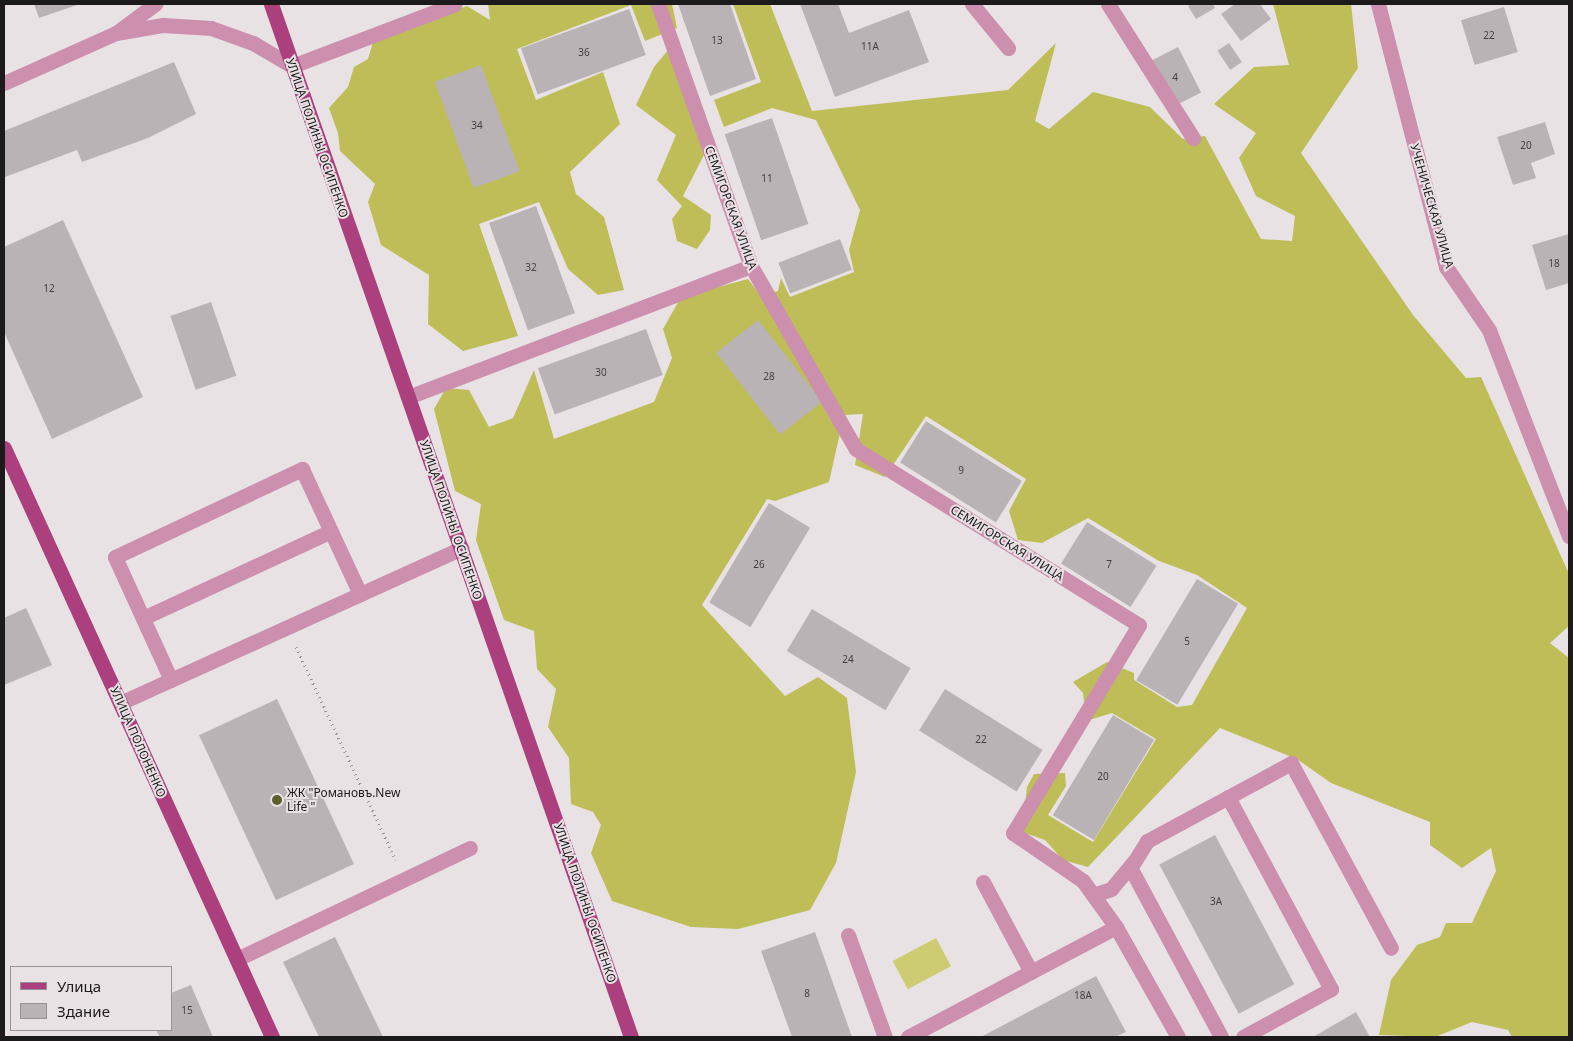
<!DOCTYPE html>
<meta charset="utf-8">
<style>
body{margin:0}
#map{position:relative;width:1573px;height:1041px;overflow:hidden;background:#e9e2e5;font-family:"Noto Sans",sans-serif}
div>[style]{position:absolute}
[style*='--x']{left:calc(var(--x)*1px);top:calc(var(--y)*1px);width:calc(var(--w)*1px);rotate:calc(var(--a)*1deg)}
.green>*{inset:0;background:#cdcc72;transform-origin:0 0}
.forest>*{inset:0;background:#bebd57}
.building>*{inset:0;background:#b9b3b6;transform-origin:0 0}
.path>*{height:3px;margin-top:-1.5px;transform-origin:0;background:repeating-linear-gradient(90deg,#989395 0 1px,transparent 0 5px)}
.minor>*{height:15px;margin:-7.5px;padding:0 7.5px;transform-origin:7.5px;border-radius:7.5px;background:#cc8fad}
.major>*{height:15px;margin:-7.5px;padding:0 7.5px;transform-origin:7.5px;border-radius:7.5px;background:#ac407e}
.dots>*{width:14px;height:14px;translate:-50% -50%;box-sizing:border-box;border:2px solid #e9e2e5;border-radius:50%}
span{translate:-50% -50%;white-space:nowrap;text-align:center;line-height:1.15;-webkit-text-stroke:4px #e9e2e5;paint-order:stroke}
.number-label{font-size:10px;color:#444042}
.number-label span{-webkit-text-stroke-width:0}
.street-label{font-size:12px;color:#1d1a1b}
.poi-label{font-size:12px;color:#1d1a1b}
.left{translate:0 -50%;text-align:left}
.frame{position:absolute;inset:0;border:5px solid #1d1a1b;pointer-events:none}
.legend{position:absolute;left:10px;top:966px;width:162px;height:65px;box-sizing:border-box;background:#e9e2e5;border:1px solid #979294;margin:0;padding:6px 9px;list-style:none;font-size:15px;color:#1d1a1b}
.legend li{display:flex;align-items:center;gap:10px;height:25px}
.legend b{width:25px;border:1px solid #979294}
</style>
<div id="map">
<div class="green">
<div style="left:936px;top:938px;width:32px;height:49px;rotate:62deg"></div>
</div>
<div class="forest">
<div style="clip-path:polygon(488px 4px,672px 4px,677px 28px,645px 41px,631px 5px,517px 49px,536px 100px,603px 72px,620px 124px,570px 172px,576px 194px,604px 217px,624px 290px,598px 295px,568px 269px,539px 202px,479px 224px,518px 336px,463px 351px,428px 324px,429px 275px,381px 245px,368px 202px,375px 184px,340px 151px,338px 133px,329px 108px,348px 87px,354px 67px,368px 59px,373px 42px,467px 6px,490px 20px)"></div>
<div style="clip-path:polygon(733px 4px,770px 4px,812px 111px,1008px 90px,1056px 43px,1035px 121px,1049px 129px,1093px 92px,1150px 107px,1183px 139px,1205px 136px,1261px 239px,1292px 241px,1295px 216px,1256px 196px,1239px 158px,1256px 133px,1214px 104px,1254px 67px,1289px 65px,1273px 4px,1351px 4px,1358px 68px,1301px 153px,1413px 315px,1466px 378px,1481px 377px,1569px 574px,1569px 626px,1550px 643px,1569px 658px,1569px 1037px,1512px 1037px,1508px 1030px,1472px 1022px,1435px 1037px,1379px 1035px,1391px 980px,1417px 945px,1440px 937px,1446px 923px,1472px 923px,1496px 871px,1491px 848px,1462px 868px,1430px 845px,1430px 822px,1331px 783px,1297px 759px,1220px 728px,1088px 867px,1063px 860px,1045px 840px,1022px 832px,1027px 787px,1034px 774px,1065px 773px,1066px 786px,1048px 815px,1093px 842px,1156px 739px,1112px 713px,1086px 721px,1083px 693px,1073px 682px,1107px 662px,1134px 673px,1134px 680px,1177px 707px,1192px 705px,1247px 608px,1197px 575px,1159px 561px,1088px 518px,1042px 543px,1018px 540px,1009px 511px,1026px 479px,926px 416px,885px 477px,855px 465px,863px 414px,844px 415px,829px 482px,775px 501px,767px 499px,702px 605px,785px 696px,818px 677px,847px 698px,856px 772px,836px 863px,810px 910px,738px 929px,691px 927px,612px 901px,591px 853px,601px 825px,593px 812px,571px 804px,569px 758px,548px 727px,556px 689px,537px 669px,534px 631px,504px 620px,476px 540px,481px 504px,455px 491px,434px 409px,446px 388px,469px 390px,489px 427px,513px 418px,534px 370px,554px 439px,654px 402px,672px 358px,663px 329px,681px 297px,748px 279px,761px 296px,778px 291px,781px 278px,790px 297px,854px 272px,849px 250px,860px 210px,816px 120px,772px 108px,724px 127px,714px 100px,761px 82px)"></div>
<div style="clip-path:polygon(669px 49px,705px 153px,683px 196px,711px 215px,710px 230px,697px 249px,677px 241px,672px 219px,682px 206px,657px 180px,676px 135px,636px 105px,654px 67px)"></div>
</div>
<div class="building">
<div style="clip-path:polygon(34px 4px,80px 4px,39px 18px)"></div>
<div style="clip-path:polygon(678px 4px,730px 4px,756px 79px,710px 96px)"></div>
<div style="clip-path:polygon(800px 4px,838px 4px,849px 33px,909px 10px,929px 62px,835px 97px)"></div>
<div style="clip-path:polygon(1192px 4px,1213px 4px,1215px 8px,1196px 19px,1188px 6px)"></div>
<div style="clip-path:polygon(1235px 4px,1260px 4px,1271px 19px,1241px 41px,1221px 14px)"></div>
<div style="left:1504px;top:7px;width:47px;height:45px;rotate:73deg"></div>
<div style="left:629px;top:9px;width:49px;height:115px;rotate:70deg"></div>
<div style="left:1229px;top:43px;width:23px;height:14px;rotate:56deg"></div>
<div style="left:1178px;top:47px;width:51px;height:33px;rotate:63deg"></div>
<div style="clip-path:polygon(174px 62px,196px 114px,148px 138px,82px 162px,77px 150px,5px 177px,4px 131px)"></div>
<div style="left:481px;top:65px;width:113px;height:49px;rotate:70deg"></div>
<div style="left:772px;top:118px;width:112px;height:50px;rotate:71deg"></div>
<div style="clip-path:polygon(1545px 122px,1555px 154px,1531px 163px,1536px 178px,1513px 185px,1497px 137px)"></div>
<div style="left:536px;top:206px;width:114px;height:50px;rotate:70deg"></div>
<div style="clip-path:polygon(63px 220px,143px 397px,52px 439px,4px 332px,4px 247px)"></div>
<div style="clip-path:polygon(1569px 234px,1569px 283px,1546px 290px,1532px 245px)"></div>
<div style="left:840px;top:239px;width:33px;height:66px;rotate:69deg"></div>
<div style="left:211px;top:302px;width:78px;height:43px;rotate:71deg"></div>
<div style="left:758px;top:320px;width:104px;height:53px;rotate:52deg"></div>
<div style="left:646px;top:329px;width:49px;height:115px;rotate:70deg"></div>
<div style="left:926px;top:421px;width:113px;height:49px;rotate:32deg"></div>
<div style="left:769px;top:503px;width:48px;height:116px;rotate:31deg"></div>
<div style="left:1087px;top:522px;width:82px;height:49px;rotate:32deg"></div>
<div style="left:1197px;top:579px;width:48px;height:118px;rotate:31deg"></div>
<div style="clip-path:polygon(26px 608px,52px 665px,4px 685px,4px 618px)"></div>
<div style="left:812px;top:609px;width:115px;height:49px;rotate:31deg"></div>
<div style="left:945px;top:689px;width:115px;height:49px;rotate:32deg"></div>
<div style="left:277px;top:699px;width:182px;height:86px;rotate:65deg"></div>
<div style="left:1113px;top:715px;width:48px;height:117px;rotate:31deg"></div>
<div style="left:1215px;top:835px;width:169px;height:63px;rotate:62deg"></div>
<div style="clip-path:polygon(815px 932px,852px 1037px,792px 1037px,761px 951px)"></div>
<div style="clip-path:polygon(335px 937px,383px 1037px,319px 1037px,283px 962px)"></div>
<div style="clip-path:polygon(1096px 976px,1126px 1032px,1115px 1037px,981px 1037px)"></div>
<div style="clip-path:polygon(191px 985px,213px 1037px,160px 1037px,156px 1030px,171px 1030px,171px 993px)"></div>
<div style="clip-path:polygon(1356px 1012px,1370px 1037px,1313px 1037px)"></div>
</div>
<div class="path">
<div style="--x:296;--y:647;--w:235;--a:64.9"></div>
</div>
<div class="minor">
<div style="--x:658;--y:4;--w:278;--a:70.5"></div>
<div style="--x:751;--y:266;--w:211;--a:60.2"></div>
<div style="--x:856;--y:449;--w:333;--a:31.9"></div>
<div style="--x:1139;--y:625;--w:243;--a:121.2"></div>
<div style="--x:1013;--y:833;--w:85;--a:34.4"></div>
<div style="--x:1083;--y:881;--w:57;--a:54.3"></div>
<div style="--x:1116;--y:927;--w:126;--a:60.6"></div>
<div style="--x:972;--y:4;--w:57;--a:50.7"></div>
<div style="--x:1108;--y:4;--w:159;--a:57.6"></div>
<div style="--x:1378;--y:4;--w:272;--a:75.5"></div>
<div style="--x:1446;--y:267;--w:76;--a:55.7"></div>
<div style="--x:1489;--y:330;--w:221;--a:68.8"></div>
<div style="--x:116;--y:33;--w:48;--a:-9.7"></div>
<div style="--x:163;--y:25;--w:48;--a:3.6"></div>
<div style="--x:211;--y:28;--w:45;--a:19.7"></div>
<div style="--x:253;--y:43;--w:45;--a:30.5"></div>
<div style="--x:292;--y:66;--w:174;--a:-20.8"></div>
<div style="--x:4;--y:83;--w:123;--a:-24.1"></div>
<div style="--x:116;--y:33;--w:49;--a:-36.6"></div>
<div style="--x:408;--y:397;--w:367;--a:-20.9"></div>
<div style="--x:143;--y:618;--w:207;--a:-24.8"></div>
<div style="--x:171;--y:680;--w:135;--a:-114.5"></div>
<div style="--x:115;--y:557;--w:207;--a:-25.2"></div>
<div style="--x:302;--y:469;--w:138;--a:65.1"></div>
<div style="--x:120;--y:703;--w:375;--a:-24.4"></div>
<div style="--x:1228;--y:797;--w:218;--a:61.8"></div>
<div style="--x:1331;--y:989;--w:100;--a:151.4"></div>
<div style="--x:1130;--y:867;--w:193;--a:61.8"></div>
<div style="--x:983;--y:882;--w:102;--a:61.9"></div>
<div style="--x:1093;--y:895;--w:19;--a:-18"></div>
<div style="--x:1111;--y:889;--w:35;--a:-50"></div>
<div style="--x:1134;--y:862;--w:25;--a:-58"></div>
<div style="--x:1147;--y:841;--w:164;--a:-28.4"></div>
<div style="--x:1291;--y:763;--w:210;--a:61.6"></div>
<div style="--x:848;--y:935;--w:109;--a:70.1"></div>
<div style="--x:237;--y:959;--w:258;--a:-25.5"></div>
<div style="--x:908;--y:1037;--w:235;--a:-27.9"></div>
</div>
<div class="major">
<div style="--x:271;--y:4;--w:1094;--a:70.79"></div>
<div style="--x:4;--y:448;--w:647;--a:65.53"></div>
</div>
<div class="dots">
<div style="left:277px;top:800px;background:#5e5e2b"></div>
</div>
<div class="number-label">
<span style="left:1489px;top:36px">22</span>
<span style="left:717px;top:41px">13</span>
<span style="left:870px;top:47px">11А</span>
<span style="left:584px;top:53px">36</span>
<span style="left:1175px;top:78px">4</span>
<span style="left:477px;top:126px">34</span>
<span style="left:1526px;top:146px">20</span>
<span style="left:767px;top:179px">11</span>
<span style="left:1554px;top:264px">18</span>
<span style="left:531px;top:268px">32</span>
<span style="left:49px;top:289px">12</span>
<span style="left:601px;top:373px">30</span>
<span style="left:769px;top:377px">28</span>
<span style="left:961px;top:471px">9</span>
<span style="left:759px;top:565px">26</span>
<span style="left:1109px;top:565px">7</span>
<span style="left:1187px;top:642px">5</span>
<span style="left:848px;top:660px">24</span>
<span style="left:981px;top:740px">22</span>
<span style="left:1103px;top:777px">20</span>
<span style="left:1216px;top:902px">3А</span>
<span style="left:807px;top:994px">8</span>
<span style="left:1083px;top:996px">18А</span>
<span style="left:187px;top:1011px">15</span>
</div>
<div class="street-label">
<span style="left:317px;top:138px;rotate:71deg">УЛИЦА ПОЛИНЫ ОСИПЕНКО</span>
<span style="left:1432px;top:206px;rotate:74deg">УЧЕНИЧЕСКАЯ УЛИЦА</span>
<span style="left:731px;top:208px;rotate:70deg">СЕМИГОРСКАЯ УЛИЦА</span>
<span style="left:451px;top:520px;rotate:71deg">УЛИЦА ПОЛИНЫ ОСИПЕНКО</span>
<span style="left:1007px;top:543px;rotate:32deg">СЕМИГОРСКАЯ УЛИЦА</span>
<span style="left:138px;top:742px;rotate:66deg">УЛИЦА ПОЛОНЕНКО</span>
<span style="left:585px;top:903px;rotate:71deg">УЛИЦА ПОЛИНЫ ОСИПЕНКО</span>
</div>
<div class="poi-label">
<span class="left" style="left:287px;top:800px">ЖК "Романовъ.New<br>Life "</span>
</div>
<div class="frame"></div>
<ul class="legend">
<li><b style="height:6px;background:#ac407e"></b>Улица</li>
<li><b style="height:14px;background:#b9b3b6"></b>Здание</li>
</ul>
</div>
